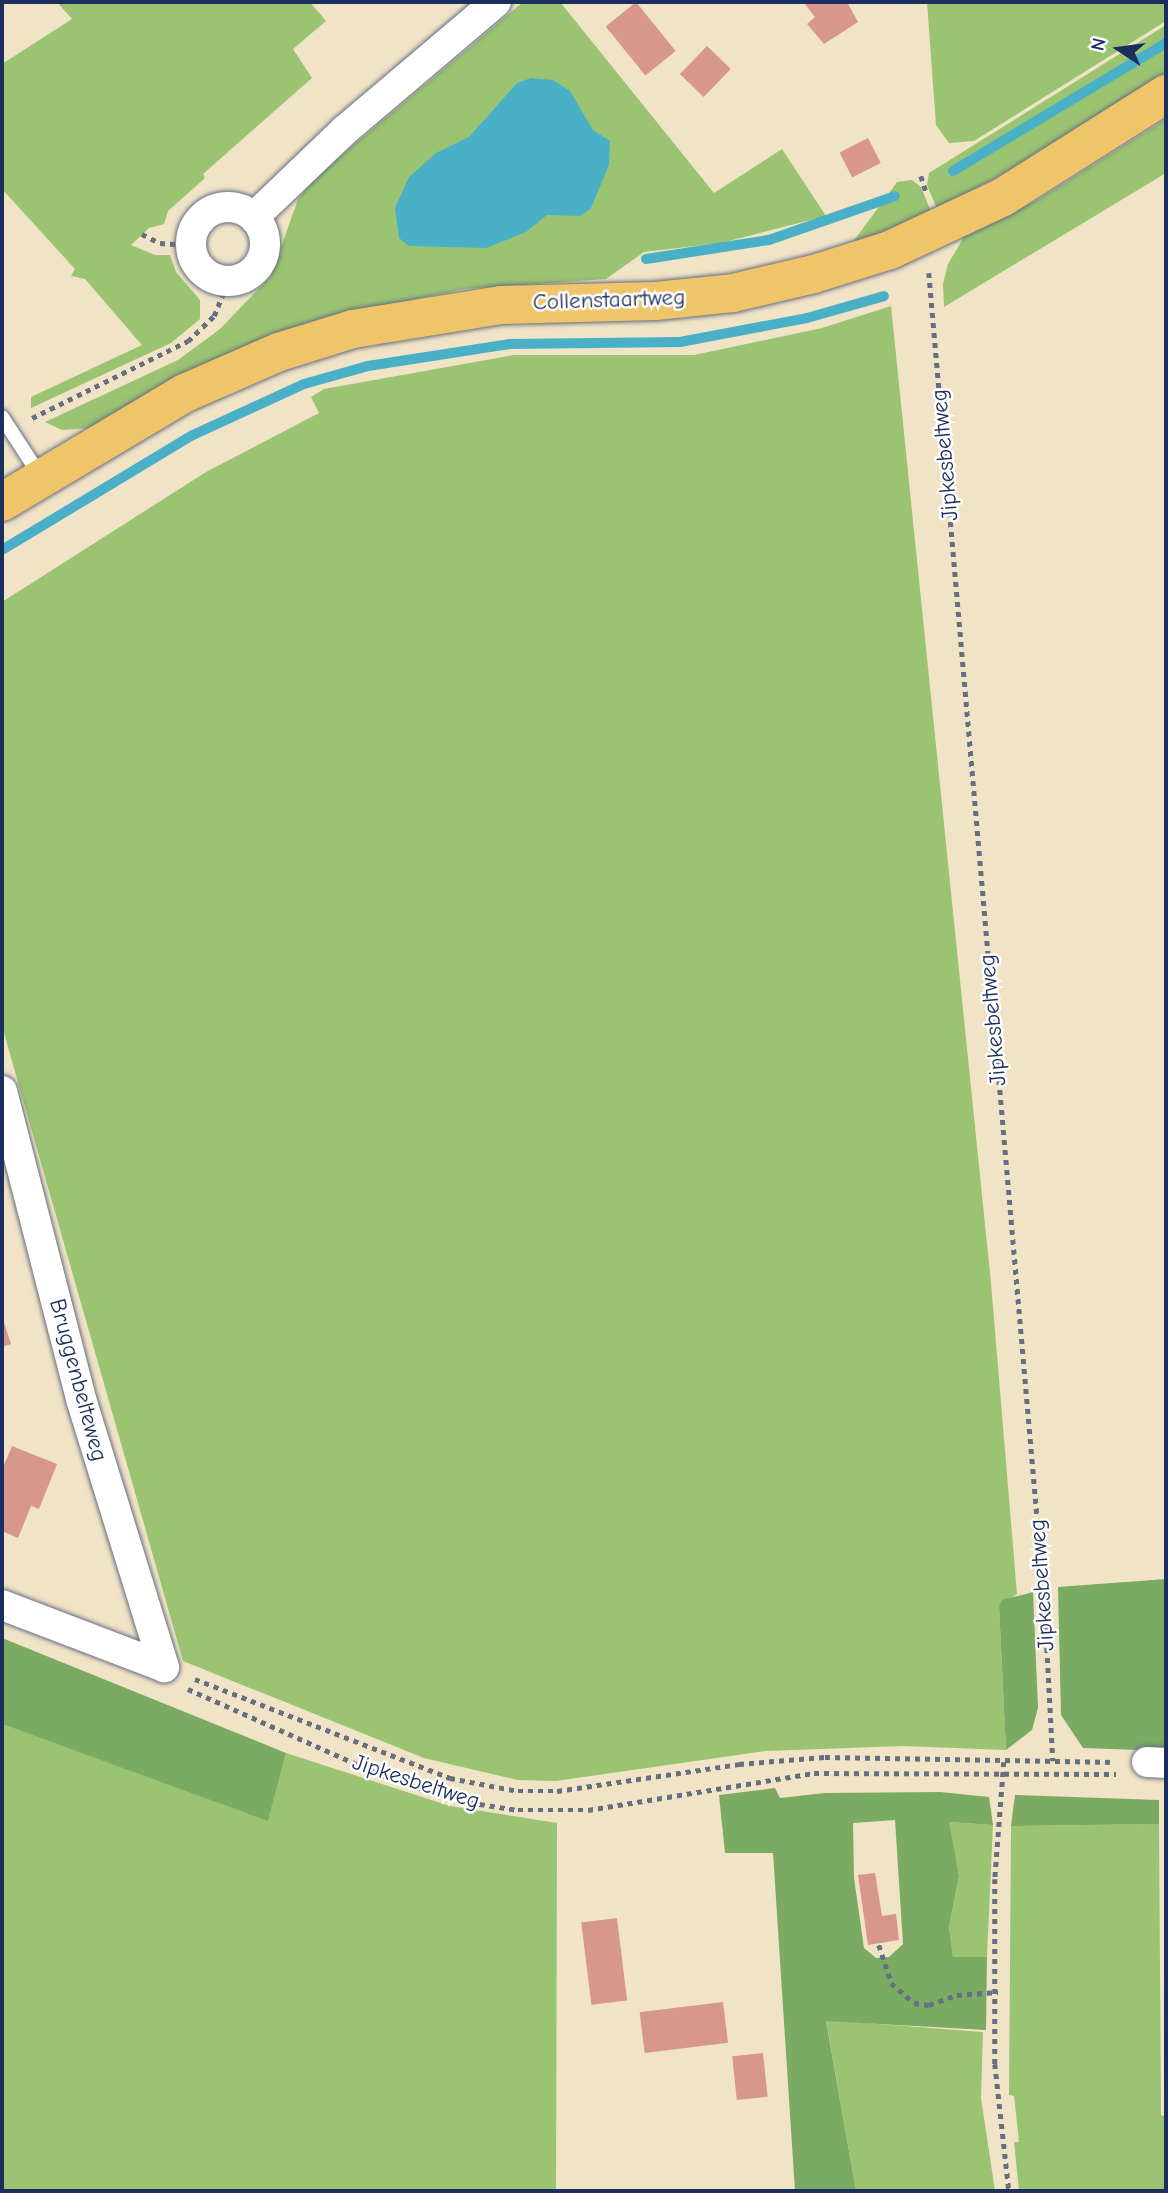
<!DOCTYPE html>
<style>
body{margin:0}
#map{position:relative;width:1168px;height:2193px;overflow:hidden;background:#f1e3c6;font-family:"Comic Neue",sans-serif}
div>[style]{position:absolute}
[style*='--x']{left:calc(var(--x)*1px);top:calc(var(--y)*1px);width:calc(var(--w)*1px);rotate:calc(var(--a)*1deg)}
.green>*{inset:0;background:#9ac471}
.forest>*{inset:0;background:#7baa63}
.water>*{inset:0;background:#49b0c8}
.stream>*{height:10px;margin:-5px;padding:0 5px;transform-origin:5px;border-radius:5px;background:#49b0c8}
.building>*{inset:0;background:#d7978a;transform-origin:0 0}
.path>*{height:4.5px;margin-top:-2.25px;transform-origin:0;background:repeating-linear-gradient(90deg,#666e82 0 5px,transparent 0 10px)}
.roads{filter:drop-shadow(0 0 2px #666e82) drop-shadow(0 0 2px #666e82)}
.lane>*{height:14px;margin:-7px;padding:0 7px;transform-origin:7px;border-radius:7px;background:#fff}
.street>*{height:30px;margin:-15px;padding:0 15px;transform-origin:15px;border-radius:15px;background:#fff}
.street>.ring{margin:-15px;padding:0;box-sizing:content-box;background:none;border:30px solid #fff;border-radius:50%}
.primary>*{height:38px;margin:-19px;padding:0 19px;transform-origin:19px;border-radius:19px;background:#f0c469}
span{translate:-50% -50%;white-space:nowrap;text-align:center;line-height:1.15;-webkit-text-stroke:5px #fff;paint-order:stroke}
.street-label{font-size:23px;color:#1b2f5e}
.frame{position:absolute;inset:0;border:4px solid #1b2f5e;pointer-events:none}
.north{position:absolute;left:1084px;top:14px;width:70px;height:70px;-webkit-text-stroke:5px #fff;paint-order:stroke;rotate:283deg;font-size:19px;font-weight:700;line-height:28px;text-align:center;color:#1b2f5e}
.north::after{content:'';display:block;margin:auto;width:24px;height:32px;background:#1b2f5e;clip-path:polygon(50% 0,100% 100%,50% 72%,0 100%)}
</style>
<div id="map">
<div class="green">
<div style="clip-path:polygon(57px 2px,310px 2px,326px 21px,293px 49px,312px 78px,203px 174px,205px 178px,168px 211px,164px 224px,149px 228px,131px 245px,155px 255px,170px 255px,176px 272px,200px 300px,200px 319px,171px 343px,31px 408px,31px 397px,142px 345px,85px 279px,71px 276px,75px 269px,2px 189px,2px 64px,72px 19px)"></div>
<div style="clip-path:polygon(523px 2px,560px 2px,714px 193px,782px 149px,826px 216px,721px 243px,644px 252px,606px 279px,464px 289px,326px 318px,208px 362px,91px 428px,62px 430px,45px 422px,178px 360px,220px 329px,271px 276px,298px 199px,317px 176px)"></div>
<div style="clip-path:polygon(927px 2px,1166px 2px,1166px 21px,974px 141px,949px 143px,936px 125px)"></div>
<div style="clip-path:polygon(1166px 25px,1166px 73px,1028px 161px,937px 209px,927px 185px,929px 173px)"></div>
<div style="clip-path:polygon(1166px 119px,1166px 173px,944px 307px,943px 284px,948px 264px,964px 237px,1039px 199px)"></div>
<div style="clip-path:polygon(912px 180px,921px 187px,931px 212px,850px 246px,897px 182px)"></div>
<div style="clip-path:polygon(891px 306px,991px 1283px,1017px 1594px,999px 1606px,1006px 1750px,903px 1746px,765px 1751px,556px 1781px,517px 1780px,424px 1758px,183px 1661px,2px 1026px,2px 602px,206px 472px,319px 413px,311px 397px,324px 389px,514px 355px,694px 355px,822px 328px)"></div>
<div style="clip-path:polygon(2px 1724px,268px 1820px,286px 1753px,450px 1806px,557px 1823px,556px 2191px,2px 2191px)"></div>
<div style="clip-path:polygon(948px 1822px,993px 1825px,987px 1957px,953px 1958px,949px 1927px,959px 1876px)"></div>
<div style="clip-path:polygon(1159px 1824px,1161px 2115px,1166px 2117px,1166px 2191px,1019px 2191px,1014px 2142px,1019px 2142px,1014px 2096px,1009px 2095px,1011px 1826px)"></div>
<div style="clip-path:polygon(826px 2020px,983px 2032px,981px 2098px,995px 2191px,856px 2191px)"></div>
</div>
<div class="forest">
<div style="clip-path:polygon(1166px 1579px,1166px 1751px,1083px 1748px,1061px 1715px,1058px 1587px)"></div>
<div style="clip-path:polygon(1033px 1592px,1038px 1708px,1032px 1730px,1006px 1750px,999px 1606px,1002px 1600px)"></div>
<div style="clip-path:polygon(2px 1638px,286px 1753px,268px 1821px,2px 1724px)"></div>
<div style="clip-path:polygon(evenodd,775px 1788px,780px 1798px,825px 1793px,940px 1792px,989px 1797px,993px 1825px,949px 1822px,959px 1876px,949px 1927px,953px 1957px,987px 1957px,986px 2030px,826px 2021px,856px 2191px,795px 2191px,773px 1853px,725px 1853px,719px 1795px,775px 1788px,895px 1820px,903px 1944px,889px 1957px,876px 1958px,864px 1948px,854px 1878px,853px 1823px,895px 1820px)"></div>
<div style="clip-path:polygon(1015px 1795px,1159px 1800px,1159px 1824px,1011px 1826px)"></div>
</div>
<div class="water">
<div style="clip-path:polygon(531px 78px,553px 80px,570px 91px,593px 130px,610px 141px,609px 165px,591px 208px,580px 216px,547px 215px,526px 232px,486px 248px,409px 246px,399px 238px,395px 208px,409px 177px,436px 153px,469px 137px,517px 83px)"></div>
</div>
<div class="stream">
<div style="--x:953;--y:171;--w:249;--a:-31"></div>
<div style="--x:646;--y:259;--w:124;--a:-8.8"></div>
<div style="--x:769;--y:240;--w:133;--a:-19.2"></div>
<div style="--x:2;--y:550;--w:223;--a:-31.1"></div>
<div style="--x:193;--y:435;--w:122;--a:-24.7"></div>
<div style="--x:304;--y:384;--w:66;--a:-15.7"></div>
<div style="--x:368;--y:366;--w:144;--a:-8.8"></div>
<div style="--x:510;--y:344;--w:170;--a:-0.7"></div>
<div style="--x:680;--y:342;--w:129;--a:-10.7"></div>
<div style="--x:807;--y:318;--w:80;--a:-15.9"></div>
</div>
<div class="building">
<div style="left:636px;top:2px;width:63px;height:39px;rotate:51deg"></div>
<div style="clip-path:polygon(847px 2px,858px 22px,824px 44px,807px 24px,815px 17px,804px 3px)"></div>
<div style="left:707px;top:46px;width:33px;height:39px;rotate:44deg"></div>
<div style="left:868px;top:138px;width:28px;height:32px;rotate:63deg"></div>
<div style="clip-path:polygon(2px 1316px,11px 1344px,2px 1347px)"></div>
<div style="clip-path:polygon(12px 1446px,57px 1464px,39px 1509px,31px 1506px,18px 1538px,2px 1531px,2px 1470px)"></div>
<div style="clip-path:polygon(875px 1873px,882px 1916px,896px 1914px,899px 1940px,868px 1945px,858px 1875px)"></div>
<div style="left:617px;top:1918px;width:83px;height:36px;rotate:83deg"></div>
<div style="left:723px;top:2002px;width:41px;height:84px;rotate:83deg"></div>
<div style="left:763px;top:2053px;width:44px;height:31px;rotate:84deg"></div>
</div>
<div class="path">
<div style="--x:921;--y:176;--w:16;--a:72"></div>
<div style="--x:142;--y:234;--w:20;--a:27"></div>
<div style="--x:160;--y:243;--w:31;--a:4"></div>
<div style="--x:929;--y:273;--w:1340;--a:85.03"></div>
<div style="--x:1045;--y:1608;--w:153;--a:87"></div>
<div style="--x:32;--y:418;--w:174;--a:-26.3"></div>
<div style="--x:188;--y:341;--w:36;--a:-44"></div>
<div style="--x:214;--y:316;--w:37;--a:-68"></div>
<div style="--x:195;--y:1679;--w:274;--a:21.2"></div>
<div style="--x:450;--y:1778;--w:69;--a:10.8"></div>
<div style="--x:518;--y:1791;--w:39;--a:0"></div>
<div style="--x:557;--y:1791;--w:184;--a:-8.4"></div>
<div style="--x:739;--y:1764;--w:86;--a:-4.7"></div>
<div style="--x:825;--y:1757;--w:290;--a:1"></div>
<div style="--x:188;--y:1689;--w:211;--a:24"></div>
<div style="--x:381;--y:1775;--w:83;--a:18.2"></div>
<div style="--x:460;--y:1801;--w:59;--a:8.8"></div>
<div style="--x:518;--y:1810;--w:70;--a:0"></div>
<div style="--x:588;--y:1810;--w:229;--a:-9.3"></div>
<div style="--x:814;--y:1773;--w:302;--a:0.2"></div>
<div style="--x:1004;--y:1762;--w:117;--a:94.4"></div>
<div style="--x:995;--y:1879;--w:185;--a:90"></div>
<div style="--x:995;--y:2064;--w:128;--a:83.7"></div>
<div style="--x:879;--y:1945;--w:40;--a:72"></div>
<div style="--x:891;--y:1983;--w:30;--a:41"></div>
<div style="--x:914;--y:2003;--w:15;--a:8"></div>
<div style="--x:929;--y:2005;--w:30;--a:-20"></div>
<div style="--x:957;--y:1995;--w:41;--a:-4.2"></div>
</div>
<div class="roads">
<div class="lane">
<div style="--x:2;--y:417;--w:72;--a:57"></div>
</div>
<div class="street">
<div class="ring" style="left:191px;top:207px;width:44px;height:44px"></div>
<div style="--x:254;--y:217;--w:126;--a:-43.7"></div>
<div style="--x:345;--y:130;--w:198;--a:-40.3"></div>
<div style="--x:2;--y:1091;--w:318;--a:75.6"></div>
<div style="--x:81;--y:1399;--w:281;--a:72.8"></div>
<div style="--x:2;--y:1605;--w:173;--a:20.9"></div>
<div style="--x:1147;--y:1762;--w:19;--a:3"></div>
</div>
<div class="primary">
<div style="--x:2;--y:502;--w:213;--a:-30.8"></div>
<div style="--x:185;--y:393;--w:103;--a:-23.6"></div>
<div style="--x:279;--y:352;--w:77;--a:-17.3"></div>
<div style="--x:353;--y:329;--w:150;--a:-9.2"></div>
<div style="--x:501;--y:305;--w:155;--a:-1.5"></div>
<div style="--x:656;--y:301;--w:77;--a:-5.9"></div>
<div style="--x:733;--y:293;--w:83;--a:-13.2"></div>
<div style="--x:814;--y:274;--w:80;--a:-17.5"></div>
<div style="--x:890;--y:250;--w:125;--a:-25.1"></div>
<div style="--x:1003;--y:197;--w:193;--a:-32.3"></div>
</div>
</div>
<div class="street-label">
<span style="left:609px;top:300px;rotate:-2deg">Collenstaartweg</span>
<span style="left:945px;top:455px;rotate:-95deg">Jipkesbeltweg</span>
<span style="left:993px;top:1020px;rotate:-95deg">Jipkesbeltweg</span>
<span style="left:78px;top:1380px;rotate:75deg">Bruggenbelteweg</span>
<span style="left:1042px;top:1585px;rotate:-94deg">Jipkesbeltweg</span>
<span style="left:416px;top:1782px;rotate:18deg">Jipkesbeltweg</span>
</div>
<div class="frame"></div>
<div class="north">N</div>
</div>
